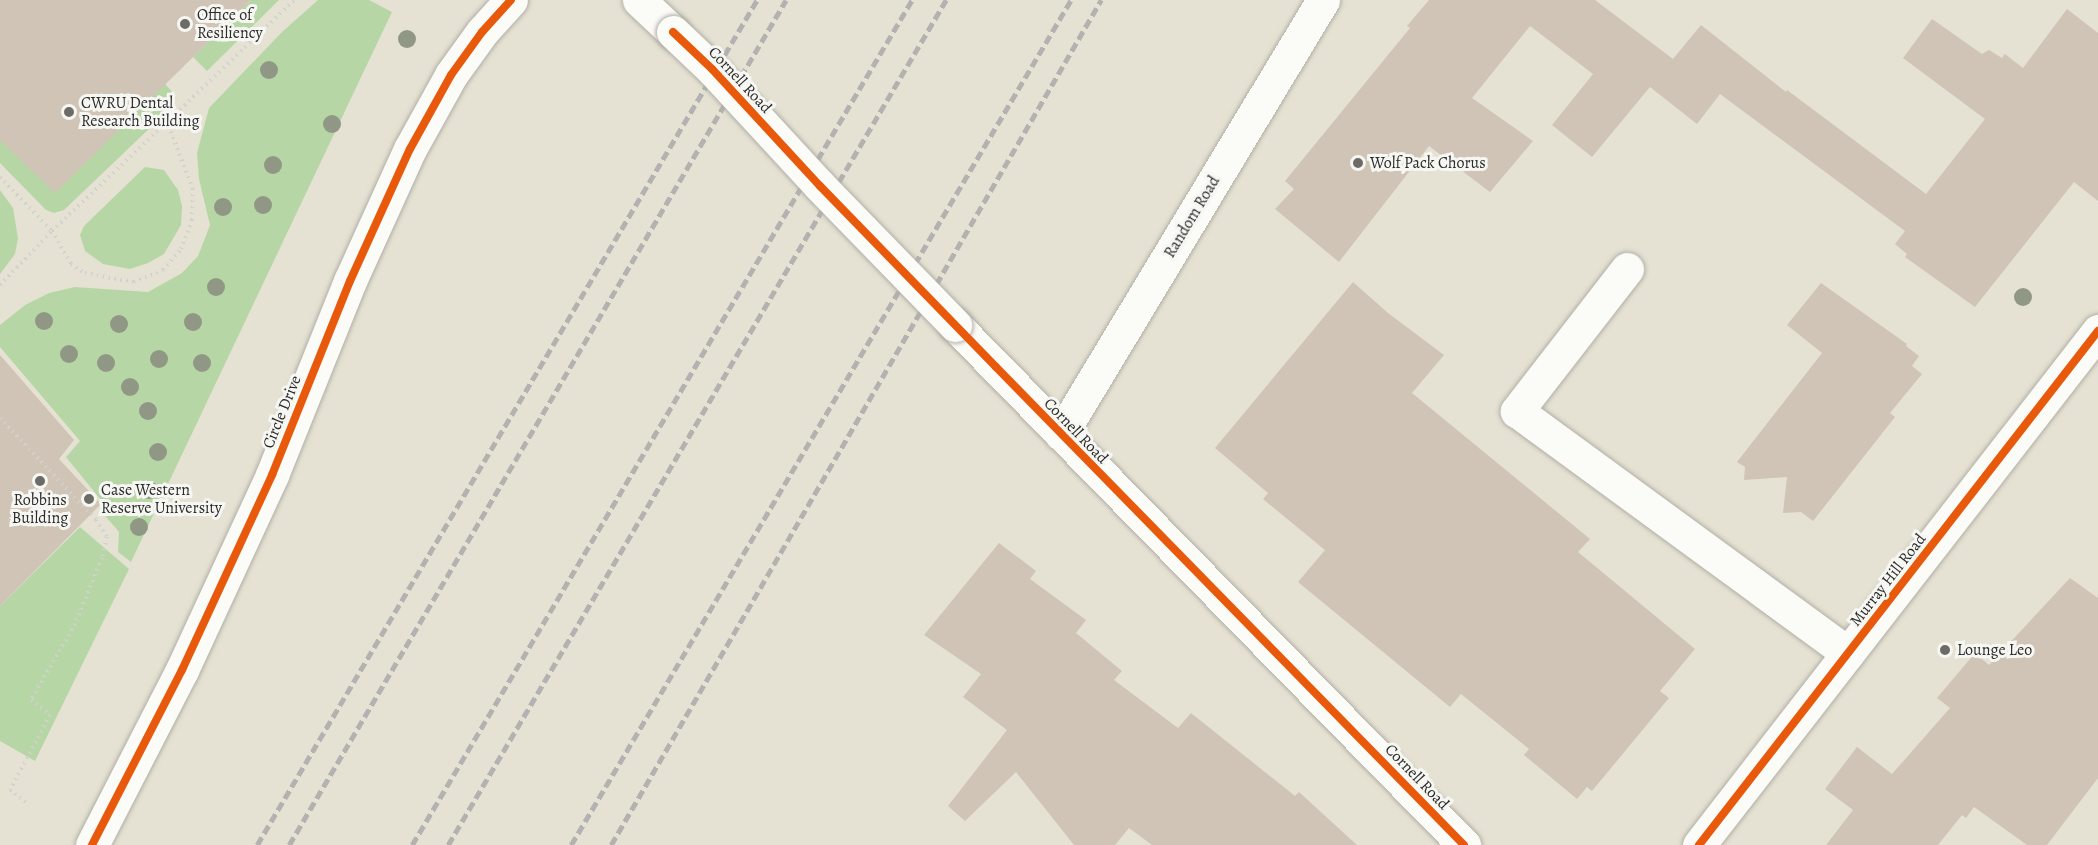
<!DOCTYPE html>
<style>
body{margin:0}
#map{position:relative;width:2098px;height:845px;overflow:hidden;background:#e6e2d3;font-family:Alegreya,serif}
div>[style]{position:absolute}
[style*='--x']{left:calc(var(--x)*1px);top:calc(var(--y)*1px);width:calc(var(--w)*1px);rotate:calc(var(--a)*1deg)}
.green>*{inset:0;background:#b7d6a6}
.building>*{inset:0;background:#cfc4b6}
.path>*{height:4px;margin-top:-2px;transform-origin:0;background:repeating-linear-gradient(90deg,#d2d1cd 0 1.5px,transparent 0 6px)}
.roads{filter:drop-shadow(0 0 2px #b1afa6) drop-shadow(0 0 2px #b1afa6)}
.minor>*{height:33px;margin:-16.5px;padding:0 16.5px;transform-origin:16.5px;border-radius:16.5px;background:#fbfbf8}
.rail>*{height:4.5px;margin-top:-2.25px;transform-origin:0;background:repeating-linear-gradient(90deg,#b3b2b0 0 9px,transparent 0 13.5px)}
.bridges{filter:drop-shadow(0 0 2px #b1afa6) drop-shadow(0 0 2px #b1afa6)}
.minor-bridge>*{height:33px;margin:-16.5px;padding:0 16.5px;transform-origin:16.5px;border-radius:16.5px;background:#fbfbf8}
.cycleway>*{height:8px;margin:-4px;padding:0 4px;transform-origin:4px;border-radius:4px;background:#e8590c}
.trees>*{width:18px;height:18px;margin:-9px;border-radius:50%;background:#909885}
.dots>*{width:16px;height:16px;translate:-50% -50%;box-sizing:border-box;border:3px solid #f6f6f2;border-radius:50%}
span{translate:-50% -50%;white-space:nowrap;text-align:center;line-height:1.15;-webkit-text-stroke:6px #f6f6f2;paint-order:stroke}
.poi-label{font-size:16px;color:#2b2b2b}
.left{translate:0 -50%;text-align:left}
.street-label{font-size:16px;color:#2b2b2b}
</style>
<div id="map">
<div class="green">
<div style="clip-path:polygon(251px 0,279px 0,207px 71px,193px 57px)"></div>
<div style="clip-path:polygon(318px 0,369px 0,392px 12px,131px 562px,118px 552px,119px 532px,100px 510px,105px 505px,66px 457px,80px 441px,0 347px,0 325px,25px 305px,49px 293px,75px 287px,148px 292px,182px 273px,198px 256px,210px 225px,199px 179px,197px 153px,209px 108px,282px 32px)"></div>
<div style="clip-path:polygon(165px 84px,174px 94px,173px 106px,64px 210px,54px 213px,46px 210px,0 163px,0 140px)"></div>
<div style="clip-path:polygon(145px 167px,164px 170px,178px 190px,182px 206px,181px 225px,164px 254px,148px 263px,130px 269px,103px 264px,85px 251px,80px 235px,84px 226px)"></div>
<div style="clip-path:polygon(0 190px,13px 208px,18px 238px,15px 254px,0 274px)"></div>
<div style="clip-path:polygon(80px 527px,129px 569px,35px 761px,0 741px,0 606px)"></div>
</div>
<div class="building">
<div style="clip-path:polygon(0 0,251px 0,55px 193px,0 140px)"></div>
<div style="clip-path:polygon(1429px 0,1595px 0,1673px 59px,1701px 25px,1786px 92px,1787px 90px,1926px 194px,1985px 119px,1903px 58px,1932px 19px,1982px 54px,1989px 50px,2002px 58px,2005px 54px,2023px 68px,2067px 9px,2098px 33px,2098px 201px,2074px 182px,1975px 307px,1905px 257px,1907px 254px,1895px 244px,1905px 231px,1720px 94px,1697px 124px,1650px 87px,1592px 157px,1552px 125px,1593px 74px,1530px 26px,1472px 98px,1533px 141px,1490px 192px,1429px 146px,1339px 262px,1275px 209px,1294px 189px,1285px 181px,1410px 28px,1407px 26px)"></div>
<div style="clip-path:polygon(1353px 282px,1388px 313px,1444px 355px,1412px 393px,1590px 539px,1578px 552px,1695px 649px,1660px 691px,1669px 698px,1592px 791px,1587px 787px,1577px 799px,1524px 755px,1529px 749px,1461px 694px,1450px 707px,1298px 582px,1325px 550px,1263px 499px,1268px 493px,1215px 448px)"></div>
<div style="clip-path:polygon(1821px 283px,1907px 344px,1906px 346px,1919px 356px,1912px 366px,1922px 374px,1890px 413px,1895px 417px,1813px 521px,1801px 512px,1783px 513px,1787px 477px,1744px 480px,1745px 467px,1737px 462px,1822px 353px,1787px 325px)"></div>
<div style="clip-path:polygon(0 355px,74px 440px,59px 459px,101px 504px,0 606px)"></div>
<div style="clip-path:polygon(999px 543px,1036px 571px,1030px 579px,1086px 620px,1076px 633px,1122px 671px,1114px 680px,1178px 728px,1191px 713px,1295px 796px,1299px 792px,1357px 845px,1152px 845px,1129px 828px,1115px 845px,1074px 845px,1016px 772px,965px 821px,948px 806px,1007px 730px,963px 697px,981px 674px,924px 635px)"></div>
<div style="clip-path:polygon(2070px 578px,2098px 598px,2098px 778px,2047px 845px,2027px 845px,1974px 807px,1966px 818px,1962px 815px,1938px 845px,1826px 845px,1853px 810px,1825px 789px,1857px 747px,1892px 774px,1950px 708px,1937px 698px,1975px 653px,1989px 665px)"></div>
</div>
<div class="path">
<div style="--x:0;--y:177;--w:75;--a:46.1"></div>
<div style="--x:52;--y:231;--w:38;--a:60"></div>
<div style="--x:71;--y:264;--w:17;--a:33"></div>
<div style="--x:85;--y:273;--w:50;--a:10.4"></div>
<div style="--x:134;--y:282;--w:31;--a:-22"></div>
<div style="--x:163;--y:270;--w:28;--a:-49"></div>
<div style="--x:181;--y:249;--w:31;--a:-69"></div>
<div style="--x:192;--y:220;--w:31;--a:-88"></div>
<div style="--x:193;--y:189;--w:72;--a:-111.2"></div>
<div style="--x:167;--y:122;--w:176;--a:-43.8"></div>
<div style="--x:0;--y:285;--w:75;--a:-46.1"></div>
<div style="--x:52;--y:231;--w:158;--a:-43.5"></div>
<div style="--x:0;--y:418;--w:140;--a:46.7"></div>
<div style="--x:96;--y:520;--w:20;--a:57"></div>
<div style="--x:107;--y:537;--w:22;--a:103"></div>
<div style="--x:102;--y:558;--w:71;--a:112.2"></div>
<div style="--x:75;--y:624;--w:88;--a:120.1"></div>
<div style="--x:31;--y:700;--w:24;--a:38"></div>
<div style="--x:50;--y:715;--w:85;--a:118.1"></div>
<div style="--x:10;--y:790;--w:24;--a:38"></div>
</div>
<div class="roads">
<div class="minor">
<div style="--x:639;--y:0;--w:47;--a:43.3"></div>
<div style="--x:1627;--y:269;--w:180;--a:127.8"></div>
<div style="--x:1517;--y:411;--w:410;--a:36.2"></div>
<div style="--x:955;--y:325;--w:728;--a:45.61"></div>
<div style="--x:1061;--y:434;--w:507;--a:-58.88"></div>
<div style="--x:92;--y:845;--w:197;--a:-62.8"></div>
<div style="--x:182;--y:670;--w:215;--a:-65.2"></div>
<div style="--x:272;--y:475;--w:209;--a:-68.1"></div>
<div style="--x:350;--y:281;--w:145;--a:-65.6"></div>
<div style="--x:410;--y:149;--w:85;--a:-61"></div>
<div style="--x:451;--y:75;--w:53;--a:-54.2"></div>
<div style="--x:482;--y:32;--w:43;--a:-47.8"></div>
<div style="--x:1699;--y:845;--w:651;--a:-52.18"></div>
</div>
</div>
<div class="rail">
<div style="--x:257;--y:845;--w:982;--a:-59.39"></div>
<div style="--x:289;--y:845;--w:980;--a:-59.54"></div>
<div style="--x:412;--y:845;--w:982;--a:-59.39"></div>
<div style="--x:448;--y:845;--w:981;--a:-59.49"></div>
<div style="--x:571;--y:845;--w:982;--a:-59.39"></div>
<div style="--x:611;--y:845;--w:977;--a:-59.89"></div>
</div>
<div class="bridges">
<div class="minor-bridge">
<div style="--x:673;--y:32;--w:54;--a:43.5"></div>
<div style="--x:712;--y:69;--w:159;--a:47.3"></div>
<div style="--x:820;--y:186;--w:194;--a:45.8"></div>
</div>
</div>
<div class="cycleway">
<div style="--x:673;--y:32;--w:54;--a:43.5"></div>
<div style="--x:712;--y:69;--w:159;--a:47.3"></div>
<div style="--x:820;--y:186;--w:252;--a:45.8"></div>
<div style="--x:996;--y:367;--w:669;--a:45.61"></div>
<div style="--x:92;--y:845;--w:197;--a:-62.8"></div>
<div style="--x:182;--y:670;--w:215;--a:-65.2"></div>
<div style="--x:272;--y:475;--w:209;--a:-68.1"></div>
<div style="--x:350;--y:281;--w:145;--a:-65.6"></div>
<div style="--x:410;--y:149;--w:85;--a:-61"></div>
<div style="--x:451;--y:75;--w:53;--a:-54.2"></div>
<div style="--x:482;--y:32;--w:43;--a:-47.8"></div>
<div style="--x:1699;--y:845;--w:651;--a:-52.18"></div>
</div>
<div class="trees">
<div style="left:407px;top:39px"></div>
<div style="left:269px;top:70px"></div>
<div style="left:332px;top:124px"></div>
<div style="left:273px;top:165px"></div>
<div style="left:263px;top:205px"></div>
<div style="left:223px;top:207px"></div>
<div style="left:216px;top:287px"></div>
<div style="left:2023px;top:297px"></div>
<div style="left:44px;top:321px"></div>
<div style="left:193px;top:322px"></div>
<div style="left:119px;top:324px"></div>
<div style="left:69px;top:354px"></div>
<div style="left:159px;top:359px"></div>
<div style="left:106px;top:363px"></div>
<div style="left:202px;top:363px"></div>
<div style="left:130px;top:387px"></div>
<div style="left:148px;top:411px"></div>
<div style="left:158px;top:452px"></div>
<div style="left:149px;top:490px"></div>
<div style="left:139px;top:527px"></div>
</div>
<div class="dots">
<div style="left:185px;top:24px;background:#6c6b66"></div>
<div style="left:69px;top:112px;background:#6c6b66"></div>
<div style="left:1358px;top:163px;background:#6c6b66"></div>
<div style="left:40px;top:481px;background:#6c6b66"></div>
<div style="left:89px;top:499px;background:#6c6b66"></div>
<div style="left:1945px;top:650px;background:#6c6b66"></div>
</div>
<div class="poi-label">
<span class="left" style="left:197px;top:24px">Office of<br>Resiliency</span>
<span class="left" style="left:81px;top:112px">CWRU Dental<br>Research Building</span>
<span class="left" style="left:1370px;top:163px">Wolf Pack Chorus</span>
<span class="left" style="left:101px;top:499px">Case Western<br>Reserve University</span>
<span style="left:40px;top:509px">Robbins<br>Building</span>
<span class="left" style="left:1957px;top:650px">Lounge Leo</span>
</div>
<div class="street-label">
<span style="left:740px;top:80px;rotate:47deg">Cornell Road</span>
<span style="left:1192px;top:217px;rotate:-59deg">Random Road</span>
<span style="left:282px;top:412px;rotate:-68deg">Circle Drive</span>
<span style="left:1076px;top:431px;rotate:46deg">Cornell Road</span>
<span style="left:1888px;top:580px;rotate:-52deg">Murray Hill Road</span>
<span style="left:1417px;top:777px;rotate:46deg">Cornell Road</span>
</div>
</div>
